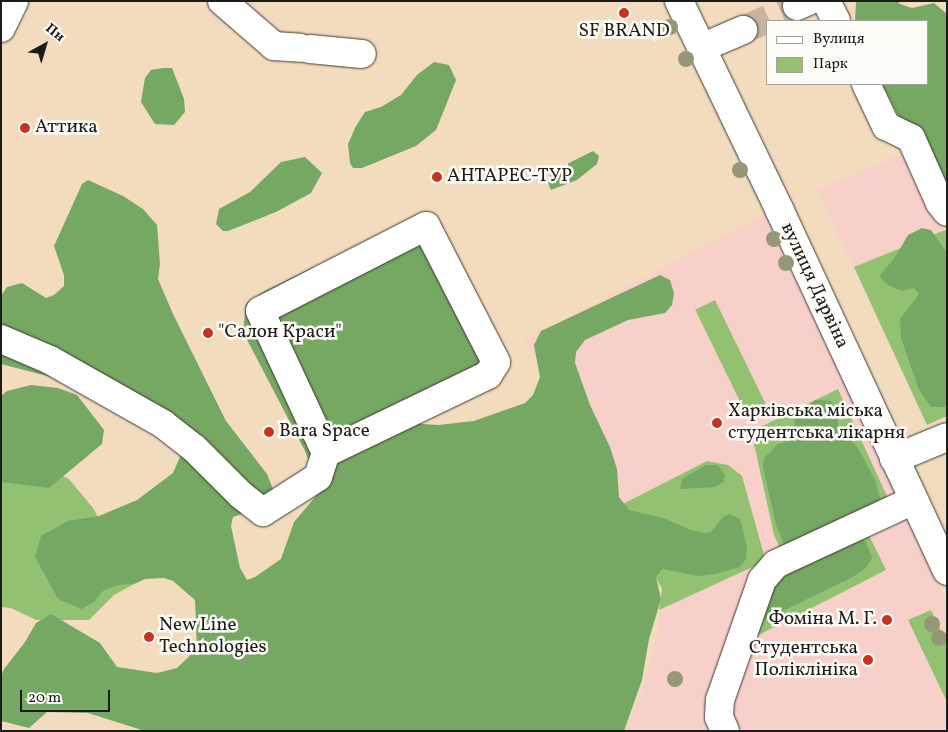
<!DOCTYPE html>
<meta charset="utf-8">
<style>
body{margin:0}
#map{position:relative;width:948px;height:732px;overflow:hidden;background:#f2dcbd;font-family:Vollkorn,serif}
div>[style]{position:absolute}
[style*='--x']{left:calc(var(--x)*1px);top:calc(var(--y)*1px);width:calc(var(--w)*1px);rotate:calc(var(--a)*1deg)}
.built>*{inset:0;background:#f7d1c9}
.green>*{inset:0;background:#92c271;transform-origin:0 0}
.forest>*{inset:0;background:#75a863}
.minor-tunnel>*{height:28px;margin-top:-14px;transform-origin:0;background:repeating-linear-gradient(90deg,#c7b69d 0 28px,transparent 0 42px)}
.roads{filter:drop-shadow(0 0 1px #3c3934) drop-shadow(0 0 1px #3c3934)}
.minor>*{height:28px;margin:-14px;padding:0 14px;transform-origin:14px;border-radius:14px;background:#fff}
.trees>*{width:16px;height:16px;margin:-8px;border-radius:50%;background:#969777}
.dots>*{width:14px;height:14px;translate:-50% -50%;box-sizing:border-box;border:2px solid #fdfcf7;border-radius:50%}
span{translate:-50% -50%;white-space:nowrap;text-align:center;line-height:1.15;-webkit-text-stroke:5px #fdfcf7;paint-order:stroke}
.poi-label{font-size:19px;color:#1c1c1c}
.left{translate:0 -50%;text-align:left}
.right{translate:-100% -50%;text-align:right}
.street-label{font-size:19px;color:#1c1c1c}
.frame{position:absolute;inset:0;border:2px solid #1c1c1c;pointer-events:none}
.legend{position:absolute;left:766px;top:20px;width:162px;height:65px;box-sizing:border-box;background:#fdfcf7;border:1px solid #a3a29f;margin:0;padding:6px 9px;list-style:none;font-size:15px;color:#1c1c1c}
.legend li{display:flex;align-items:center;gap:10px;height:25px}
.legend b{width:25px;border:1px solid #a3a29f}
.north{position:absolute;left:20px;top:20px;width:50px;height:50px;-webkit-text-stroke:4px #fdfcf7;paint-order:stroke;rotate:39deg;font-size:14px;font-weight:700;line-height:20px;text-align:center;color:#1c1c1c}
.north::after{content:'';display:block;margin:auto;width:18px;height:22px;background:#1c1c1c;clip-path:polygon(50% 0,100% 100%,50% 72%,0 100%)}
.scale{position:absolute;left:20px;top:690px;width:90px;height:22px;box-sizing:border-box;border:2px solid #1c1c1c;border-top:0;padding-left:6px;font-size:15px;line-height:18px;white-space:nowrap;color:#1c1c1c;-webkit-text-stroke:4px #fdfcf7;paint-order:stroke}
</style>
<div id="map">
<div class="built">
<div style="clip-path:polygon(905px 153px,933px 214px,947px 233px,947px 416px,927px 425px,817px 190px)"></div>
<div style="clip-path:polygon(767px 213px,947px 604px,947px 731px,624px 731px,639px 699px,647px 673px,657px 636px,662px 589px,525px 340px)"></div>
</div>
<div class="green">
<div style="clip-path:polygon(945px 230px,947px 233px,947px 416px,927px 425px,854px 267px)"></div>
<div style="left:715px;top:300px;width:118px;height:22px;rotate:64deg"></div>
<div style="clip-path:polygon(838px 389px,891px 505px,781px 550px,774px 535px,754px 444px,748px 433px)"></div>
<div style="clip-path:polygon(1px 447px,69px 479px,93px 508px,134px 584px,114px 595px,89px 620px,36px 620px,11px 608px,1px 607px)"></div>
<div style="clip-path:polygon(707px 461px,728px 465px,742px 476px,764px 555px,757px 565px,659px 610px,662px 589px,617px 507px)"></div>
<div style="clip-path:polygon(865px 527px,886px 570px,747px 641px,763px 593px)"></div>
<div style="clip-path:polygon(931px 610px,947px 643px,947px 702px,908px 620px)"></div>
</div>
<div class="forest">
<div style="clip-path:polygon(856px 1px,897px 1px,900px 4px,912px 8px,934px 3px,947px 14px,947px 199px,923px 165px,882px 84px,927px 84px,927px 21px,855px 21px)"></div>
<div style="clip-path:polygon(434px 62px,449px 65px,456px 80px,436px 130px,416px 146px,362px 168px,353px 168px,350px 163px,348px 144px,356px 126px,365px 112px,381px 107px,401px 95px,417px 75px)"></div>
<div style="clip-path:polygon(163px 68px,172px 68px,184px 99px,185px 112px,174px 125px,155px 124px,141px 102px,145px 78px,151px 70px)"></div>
<div style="clip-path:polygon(593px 151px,599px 156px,597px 164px,577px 180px,551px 190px,548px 183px,550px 175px,563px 166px)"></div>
<div style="clip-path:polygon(305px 157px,322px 173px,311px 193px,276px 212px,228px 231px,223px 231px,216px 224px,219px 209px,250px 192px,281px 162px)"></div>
<div style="clip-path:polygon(88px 180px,123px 196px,143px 209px,157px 225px,160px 264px,158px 279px,173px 314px,226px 421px,267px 474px,275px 494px,245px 513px,233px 517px,231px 526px,240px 568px,247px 580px,255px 577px,281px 559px,294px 522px,321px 490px,305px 451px,243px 332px,246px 304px,265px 291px,312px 268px,337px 263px,422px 239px,487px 360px,409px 423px,438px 425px,474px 421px,525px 403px,533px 395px,540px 377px,534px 345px,541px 331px,660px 275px,670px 280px,674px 293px,672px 305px,665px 313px,628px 320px,585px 340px,576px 352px,575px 363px,590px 405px,610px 447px,617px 469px,619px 497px,629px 510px,663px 518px,691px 530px,703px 533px,711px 532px,723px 517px,729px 514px,740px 519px,747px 547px,746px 559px,740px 567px,716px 574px,698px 576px,662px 569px,656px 577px,661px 599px,649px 639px,642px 680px,624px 731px,145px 731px,88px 713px,47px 712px,29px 728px,1px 721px,1px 676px,4px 669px,25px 642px,36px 623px,51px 614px,100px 643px,117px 667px,157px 673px,177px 668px,197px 649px,195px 600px,173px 581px,164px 578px,145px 579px,134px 584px,118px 585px,103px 591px,94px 602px,82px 609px,58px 599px,35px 557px,41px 536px,68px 521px,99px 516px,137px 500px,173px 473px,183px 450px,140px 419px,78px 384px,1px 364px,1px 296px,7px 287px,22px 283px,46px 298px,54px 295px,64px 286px,64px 275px,54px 246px,82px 184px)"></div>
<div style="clip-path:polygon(922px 228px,931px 230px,947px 253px,947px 406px,944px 407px,931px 407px,919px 390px,901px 338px,900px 319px,919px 294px,914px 288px,902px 291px,888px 285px,879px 276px,894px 259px,908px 235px)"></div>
<div style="clip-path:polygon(31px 385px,58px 388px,77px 395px,104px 430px,102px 444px,49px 488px,1px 482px,1px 396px,7px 391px)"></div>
<div style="clip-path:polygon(815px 400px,831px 401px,836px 408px,839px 428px,858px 448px,876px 482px,880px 498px,878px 508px,791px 545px,784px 544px,776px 525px,763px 467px,764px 458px,778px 444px,792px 440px,795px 436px,794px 416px)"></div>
<div style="clip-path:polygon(706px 465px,717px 465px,721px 469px,725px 475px,724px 482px,715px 487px,680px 489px,682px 479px)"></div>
<div style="clip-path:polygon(859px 538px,866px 542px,872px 558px,866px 568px,851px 578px,764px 620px,765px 607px,776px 583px,782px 574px)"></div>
</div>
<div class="minor-tunnel">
<div style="--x:743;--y:30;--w:59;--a:-24"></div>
</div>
<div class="roads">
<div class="minor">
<div style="--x:222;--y:1;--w:69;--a:40.9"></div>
<div style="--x:274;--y:46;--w:26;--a:4"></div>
<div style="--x:679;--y:1;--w:231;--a:64.3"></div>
<div style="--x:779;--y:209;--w:399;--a:65.1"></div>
<div style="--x:826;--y:1;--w:22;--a:63"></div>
<div style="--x:797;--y:6;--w:12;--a:-24"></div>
<div style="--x:1;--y:28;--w:30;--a:-64"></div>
<div style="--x:701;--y:48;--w:46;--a:-23.2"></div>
<div style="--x:310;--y:49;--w:52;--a:5.5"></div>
<div style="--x:866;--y:84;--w:47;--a:64.5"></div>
<div style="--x:886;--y:126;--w:28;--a:26"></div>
<div style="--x:911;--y:138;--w:71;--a:66"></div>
<div style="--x:940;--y:203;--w:11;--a:52"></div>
<div style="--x:1;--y:339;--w:53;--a:23.2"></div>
<div style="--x:50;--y:360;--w:130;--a:29.5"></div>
<div style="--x:163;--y:424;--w:39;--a:38"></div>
<div style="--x:194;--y:448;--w:66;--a:45"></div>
<div style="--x:241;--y:495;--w:28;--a:38"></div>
<div style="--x:263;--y:512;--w:65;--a:-32.5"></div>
<div style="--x:318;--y:477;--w:25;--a:-72"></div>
<div style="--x:326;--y:453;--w:180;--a:-25.7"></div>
<div style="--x:488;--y:375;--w:15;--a:-58"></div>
<div style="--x:496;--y:362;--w:153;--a:-117.2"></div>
<div style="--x:426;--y:226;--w:186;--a:152.9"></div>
<div style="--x:260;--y:311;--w:157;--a:65.1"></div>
<div style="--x:894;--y:459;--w:57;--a:-22.5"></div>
<div style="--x:725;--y:731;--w:15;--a:-113"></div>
<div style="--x:719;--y:717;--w:17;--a:-87"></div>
<div style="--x:720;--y:700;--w:127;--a:-70.7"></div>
<div style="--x:762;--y:580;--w:21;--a:-49"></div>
<div style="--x:776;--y:564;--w:152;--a:-24.9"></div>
</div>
</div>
<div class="trees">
<div style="left:670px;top:27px"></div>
<div style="left:686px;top:59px"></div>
<div style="left:740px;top:170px"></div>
<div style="left:774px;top:239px"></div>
<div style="left:786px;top:263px"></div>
<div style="left:932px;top:624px"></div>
<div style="left:939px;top:638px"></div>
<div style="left:675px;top:679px"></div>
</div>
<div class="dots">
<div style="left:624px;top:13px;background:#c8321e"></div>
<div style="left:25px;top:128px;background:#c8321e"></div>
<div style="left:437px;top:177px;background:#c8321e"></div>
<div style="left:208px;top:333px;background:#c8321e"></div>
<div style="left:717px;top:423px;background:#c8321e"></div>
<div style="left:269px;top:432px;background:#c8321e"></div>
<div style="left:887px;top:620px;background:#c8321e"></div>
<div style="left:149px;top:637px;background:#c8321e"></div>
<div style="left:868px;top:660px;background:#c8321e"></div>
</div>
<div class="poi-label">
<span style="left:624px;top:32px">SF BRAND</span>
<span class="left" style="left:35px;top:128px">Аттика</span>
<span class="left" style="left:447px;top:177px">АНТАРЕС-ТУР</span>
<span class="left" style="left:218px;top:333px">"Салон Краси"</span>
<span class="left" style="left:728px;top:423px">Харківська міська<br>студентська лікарня</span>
<span class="left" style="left:279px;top:432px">Bara Space</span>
<span class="right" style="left:877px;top:620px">Фоміна М. Г.</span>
<span class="left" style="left:159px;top:637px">New Line<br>Technologies</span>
<span class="right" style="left:858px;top:660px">Студентська<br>Поліклініка</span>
</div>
<div class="street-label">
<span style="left:814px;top:286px;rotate:65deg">вулиця Дарвіна</span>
</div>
<div class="frame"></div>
<ul class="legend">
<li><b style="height:6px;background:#fff"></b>Вулиця</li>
<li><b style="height:14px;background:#92c271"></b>Парк</li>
</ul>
<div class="north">Пн</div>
<div class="scale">20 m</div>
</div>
